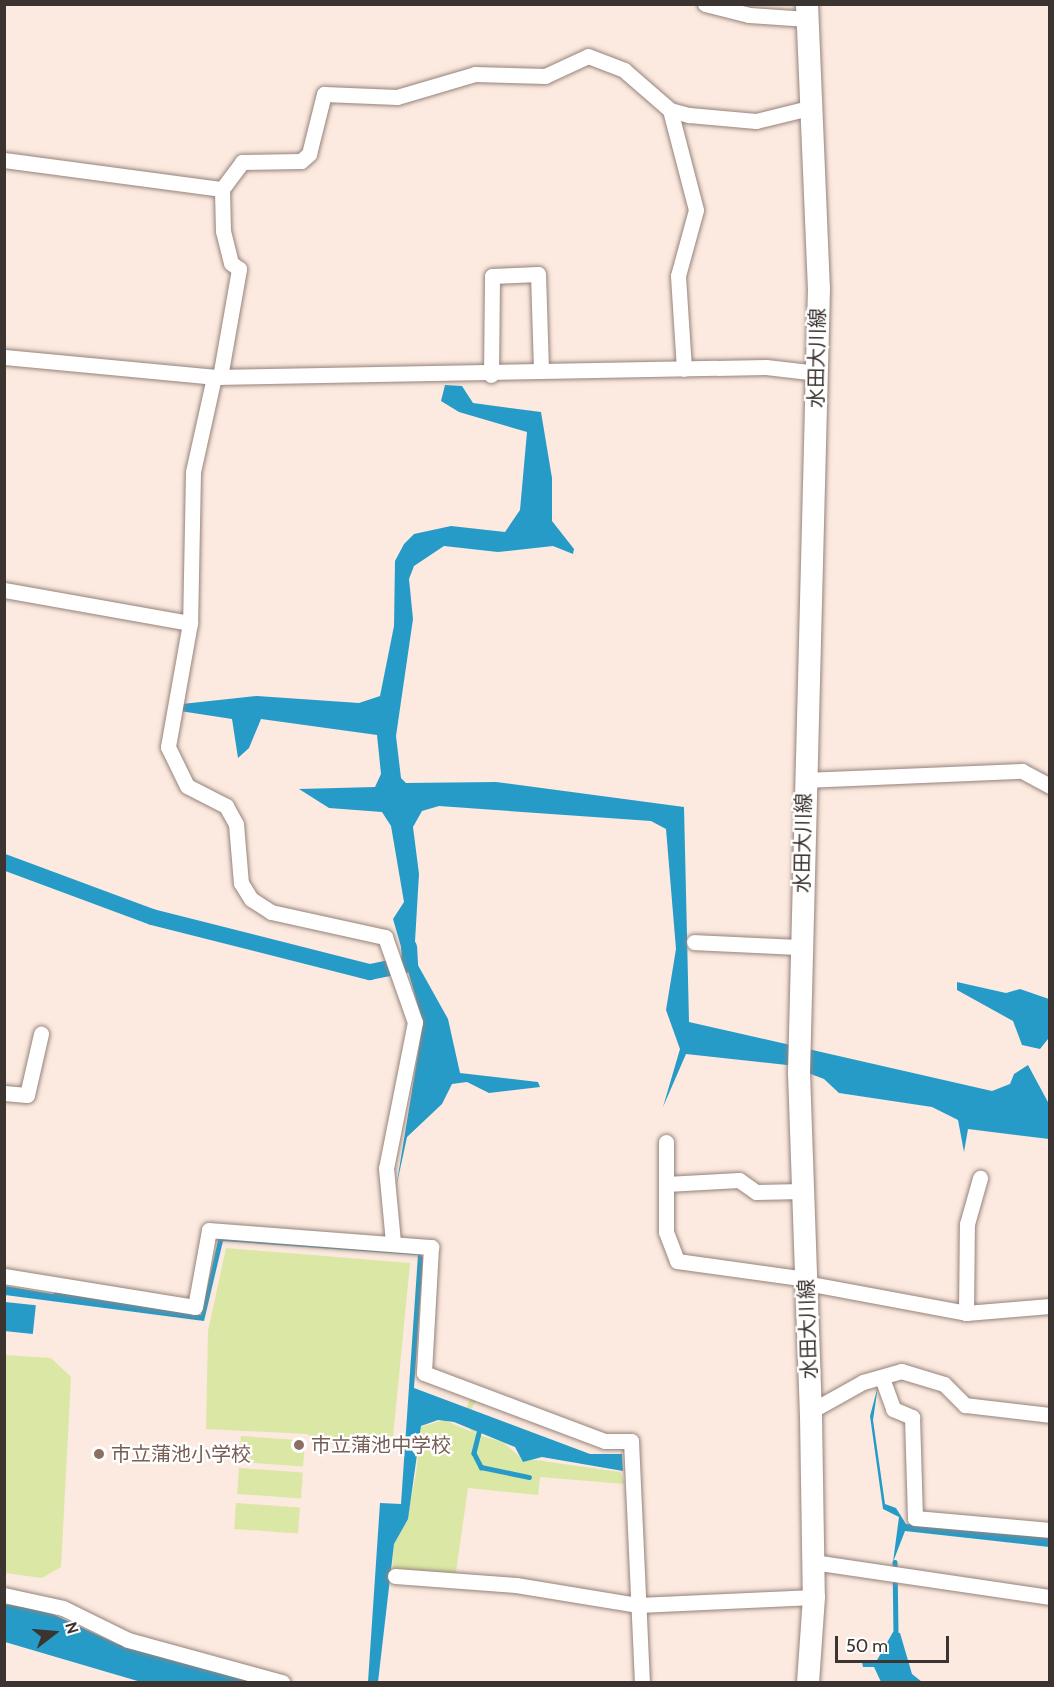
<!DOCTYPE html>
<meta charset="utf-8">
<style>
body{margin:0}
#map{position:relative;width:1054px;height:1687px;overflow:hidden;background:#fce9df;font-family:Cabin,"Noto Sans JP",sans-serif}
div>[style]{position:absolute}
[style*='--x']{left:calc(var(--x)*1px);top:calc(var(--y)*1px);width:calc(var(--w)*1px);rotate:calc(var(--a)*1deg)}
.green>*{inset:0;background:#dbe7a4;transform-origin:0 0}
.water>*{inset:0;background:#269bc8;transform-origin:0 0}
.stream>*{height:4.5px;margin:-2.25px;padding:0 2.25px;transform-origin:2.25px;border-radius:2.25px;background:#269bc8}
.canal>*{height:16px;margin:-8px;padding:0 8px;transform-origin:8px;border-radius:8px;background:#269bc8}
.roads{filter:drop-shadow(0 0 2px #95837b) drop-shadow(0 0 2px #95837b)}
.minor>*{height:15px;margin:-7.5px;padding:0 7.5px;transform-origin:7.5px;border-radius:7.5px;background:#fff}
.secondary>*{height:22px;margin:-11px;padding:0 11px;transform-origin:11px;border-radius:11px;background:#fff}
.dots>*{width:16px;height:16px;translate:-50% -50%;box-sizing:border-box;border:3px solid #fff;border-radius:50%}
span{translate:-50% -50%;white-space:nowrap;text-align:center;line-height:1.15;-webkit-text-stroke:4.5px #fff;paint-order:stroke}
.street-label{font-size:20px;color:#3c3430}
.education-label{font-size:20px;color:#785e54}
.left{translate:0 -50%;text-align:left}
.frame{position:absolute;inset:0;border:6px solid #3c3430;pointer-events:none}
.north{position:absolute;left:24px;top:1603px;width:60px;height:60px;-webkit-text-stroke:4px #fff;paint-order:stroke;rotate:74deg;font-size:16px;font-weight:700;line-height:24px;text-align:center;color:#3c3430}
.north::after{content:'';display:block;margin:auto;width:21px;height:27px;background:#3c3430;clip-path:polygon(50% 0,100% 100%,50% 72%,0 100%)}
.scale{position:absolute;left:835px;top:1636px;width:114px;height:27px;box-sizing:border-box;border:3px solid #3c3430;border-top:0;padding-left:8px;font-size:18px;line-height:21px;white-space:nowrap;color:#3c3430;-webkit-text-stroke:4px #fff;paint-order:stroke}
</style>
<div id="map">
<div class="green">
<div style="clip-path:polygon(226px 1248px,410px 1263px,392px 1448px,313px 1442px,308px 1434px,206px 1429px,208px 1331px)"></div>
<div style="clip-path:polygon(4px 1355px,51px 1358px,71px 1377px,61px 1567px,42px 1578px,5px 1573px)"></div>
<div style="clip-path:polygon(470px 1399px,476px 1400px,469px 1414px,479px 1425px,475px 1434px,503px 1442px,521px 1458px,620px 1472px,625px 1484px,540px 1477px,538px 1495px,468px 1488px,455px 1579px,392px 1572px,394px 1543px,407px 1519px,416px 1474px,421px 1427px,444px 1420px,472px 1432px,463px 1417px)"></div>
<div style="left:241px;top:1436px;width:64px;height:26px;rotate:4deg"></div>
<div style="left:239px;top:1468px;width:64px;height:26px;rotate:4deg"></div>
<div style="left:236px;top:1503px;width:64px;height:26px;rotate:4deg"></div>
</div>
<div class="water">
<div style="clip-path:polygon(445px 385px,462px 386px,473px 403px,541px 412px,552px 478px,552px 521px,574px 549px,573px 554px,553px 546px,498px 552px,444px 546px,414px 566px,409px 579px,413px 619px,396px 736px,401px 778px,406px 783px,496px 782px,684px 807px,689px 1022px,992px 1091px,1010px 1084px,1014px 1074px,1028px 1065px,1049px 1104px,1049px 1139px,968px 1129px,964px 1152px,958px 1120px,932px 1107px,839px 1093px,824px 1079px,787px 1065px,686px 1054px,663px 1107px,680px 1049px,666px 1010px,676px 949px,666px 829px,651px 821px,439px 806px,422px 811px,413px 827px,419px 874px,414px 958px,448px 1019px,460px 1073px,538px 1082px,540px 1087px,489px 1093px,467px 1082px,452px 1084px,442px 1104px,407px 1137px,396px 1188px,423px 1023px,393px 919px,404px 902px,391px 826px,382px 812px,329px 808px,299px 789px,375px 787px,381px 774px,377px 735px,261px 719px,249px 748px,238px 758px,232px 719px,180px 711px,182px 704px,257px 696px,359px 703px,380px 696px,394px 626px,395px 561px,404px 544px,414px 534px,451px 526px,505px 532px,520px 510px,527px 432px,459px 412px,441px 401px)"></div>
<div style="clip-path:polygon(957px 982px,1006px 993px,1020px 989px,1049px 999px,1048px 1039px,1040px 1049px,1022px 1045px,1013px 1021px,957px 990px)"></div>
<div style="clip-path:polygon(219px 1236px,418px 1251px,423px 1258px,414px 1388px,590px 1454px,622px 1454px,623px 1471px,542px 1457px,523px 1462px,515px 1447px,454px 1422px,438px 1420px,421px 1426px,408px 1519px,394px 1544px,378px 1682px,368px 1682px,380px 1503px,401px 1504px,418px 1255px,223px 1241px,204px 1321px,5px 1295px,5px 1286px,53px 1294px,59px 1290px,201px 1315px)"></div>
<div style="left:5px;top:1302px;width:31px;height:29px;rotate:6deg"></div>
<div style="clip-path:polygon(878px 1386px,873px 1420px,885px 1504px,896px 1508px,906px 1524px,1049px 1537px,1049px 1547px,905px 1531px,893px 1562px,899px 1517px,883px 1509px,870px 1416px)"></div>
<div style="clip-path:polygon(4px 1604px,46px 1611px,117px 1644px,255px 1682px,141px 1682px,5px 1642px)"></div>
<div style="clip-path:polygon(893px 1632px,900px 1633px,912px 1674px,922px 1682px,881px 1682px,874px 1667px,863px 1667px,862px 1662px,876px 1662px)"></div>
</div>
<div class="stream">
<div style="--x:480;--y:1429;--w:25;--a:104"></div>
<div style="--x:474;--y:1453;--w:16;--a:63"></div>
<div style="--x:481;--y:1467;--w:49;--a:11.8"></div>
<div style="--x:895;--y:1562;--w:70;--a:89.2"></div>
</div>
<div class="canal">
<div style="--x:4;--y:862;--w:158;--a:20.4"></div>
<div style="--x:152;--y:917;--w:225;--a:14.2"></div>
<div style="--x:370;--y:972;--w:41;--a:-11.3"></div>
<div style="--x:410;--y:964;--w:17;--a:-93"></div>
</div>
<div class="roads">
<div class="minor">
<div style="--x:705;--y:4;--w:45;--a:14"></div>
<div style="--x:749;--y:15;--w:59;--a:3.9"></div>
<div style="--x:670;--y:110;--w:103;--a:75.4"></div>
<div style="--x:696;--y:210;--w:68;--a:105.3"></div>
<div style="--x:678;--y:276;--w:93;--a:86.3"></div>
<div style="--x:4;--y:160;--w:220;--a:7.6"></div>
<div style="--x:222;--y:189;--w:34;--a:-53"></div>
<div style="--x:242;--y:162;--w:59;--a:-1"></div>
<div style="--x:301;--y:161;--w:11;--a:-41"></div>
<div style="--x:309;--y:154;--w:62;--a:-76"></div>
<div style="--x:324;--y:94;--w:73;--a:2.4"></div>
<div style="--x:397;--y:97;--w:81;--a:-16.4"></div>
<div style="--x:475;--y:74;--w:70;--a:1.6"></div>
<div style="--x:545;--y:76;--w:47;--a:-24.9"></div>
<div style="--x:588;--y:56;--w:39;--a:21"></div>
<div style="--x:624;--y:70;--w:61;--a:41"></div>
<div style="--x:670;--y:110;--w:20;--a:15"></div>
<div style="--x:689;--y:115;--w:67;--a:5.1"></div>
<div style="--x:756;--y:121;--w:55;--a:-13.8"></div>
<div style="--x:4;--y:357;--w:211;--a:5.4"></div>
<div style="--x:214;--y:377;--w:97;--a:102.5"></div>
<div style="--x:193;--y:472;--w:151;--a:91.1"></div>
<div style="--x:190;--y:623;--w:126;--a:100.1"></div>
<div style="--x:168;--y:747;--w:43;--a:64"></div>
<div style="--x:187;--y:786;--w:44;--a:27.1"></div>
<div style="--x:226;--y:806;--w:21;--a:61"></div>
<div style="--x:236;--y:824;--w:59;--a:85.2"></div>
<div style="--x:241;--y:883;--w:19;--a:58"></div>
<div style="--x:251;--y:899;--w:24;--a:33"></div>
<div style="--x:271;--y:912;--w:117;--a:12.4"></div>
<div style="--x:385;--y:937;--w:90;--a:70.6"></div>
<div style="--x:415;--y:1022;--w:149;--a:101.2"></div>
<div style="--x:386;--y:1168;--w:74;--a:84.6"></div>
<div style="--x:491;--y:375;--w:99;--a:-89.4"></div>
<div style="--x:492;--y:276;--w:46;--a:-2.5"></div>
<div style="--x:538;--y:274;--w:97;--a:88.2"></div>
<div style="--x:214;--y:377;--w:552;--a:-1.04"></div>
<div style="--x:766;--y:367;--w:52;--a:6.6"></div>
<div style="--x:220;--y:377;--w:110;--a:-80"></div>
<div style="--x:239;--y:269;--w:10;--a:-143"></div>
<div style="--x:231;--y:263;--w:33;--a:-104"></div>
<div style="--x:223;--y:231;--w:42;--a:-91.4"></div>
<div style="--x:4;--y:590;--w:189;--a:10.1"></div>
<div style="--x:804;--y:780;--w:218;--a:-2.4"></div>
<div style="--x:1022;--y:771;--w:32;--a:28"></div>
<div style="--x:694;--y:942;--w:107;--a:2.7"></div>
<div style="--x:4;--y:1093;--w:23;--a:5"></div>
<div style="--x:27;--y:1095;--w:63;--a:-77.1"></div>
<div style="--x:666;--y:1142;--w:90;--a:90"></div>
<div style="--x:666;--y:1232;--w:31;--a:69"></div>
<div style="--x:677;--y:1261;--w:130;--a:7.9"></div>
<div style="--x:666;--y:1184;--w:73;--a:-3.1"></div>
<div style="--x:739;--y:1180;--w:21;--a:35"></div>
<div style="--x:756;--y:1192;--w:47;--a:-1.2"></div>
<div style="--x:4;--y:1276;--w:193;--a:9.2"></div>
<div style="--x:195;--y:1307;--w:78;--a:-79.7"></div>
<div style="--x:209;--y:1230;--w:223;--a:4.4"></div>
<div style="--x:431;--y:1247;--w:126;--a:93.2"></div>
<div style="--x:424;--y:1373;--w:193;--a:20.6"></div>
<div style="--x:605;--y:1441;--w:26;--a:0"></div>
<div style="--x:631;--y:1441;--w:241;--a:87.4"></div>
<div style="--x:806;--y:1283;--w:163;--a:10.6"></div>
<div style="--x:966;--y:1313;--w:84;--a:-4.8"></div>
<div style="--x:966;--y:1313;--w:89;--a:-89.4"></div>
<div style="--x:967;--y:1224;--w:48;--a:-74.2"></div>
<div style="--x:882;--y:1378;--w:33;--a:70"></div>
<div style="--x:893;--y:1409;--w:21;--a:23"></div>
<div style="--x:912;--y:1417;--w:101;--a:88.3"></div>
<div style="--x:915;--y:1518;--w:136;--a:5.1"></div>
<div style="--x:811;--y:1411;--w:60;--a:-29.1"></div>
<div style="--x:863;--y:1382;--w:40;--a:-16"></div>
<div style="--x:901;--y:1371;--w:45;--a:16.8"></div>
<div style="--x:944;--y:1384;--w:30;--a:45"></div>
<div style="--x:965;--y:1405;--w:86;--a:6.7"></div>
<div style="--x:813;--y:1562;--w:240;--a:8.4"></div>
<div style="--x:395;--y:1576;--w:121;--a:4.3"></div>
<div style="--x:516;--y:1585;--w:124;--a:9.3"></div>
<div style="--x:638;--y:1605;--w:176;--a:-2.6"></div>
<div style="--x:4;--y:1595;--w:60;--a:12.4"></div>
<div style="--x:63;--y:1608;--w:72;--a:26.2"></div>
<div style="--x:128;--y:1640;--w:160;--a:15.3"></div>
</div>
<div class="secondary">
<div style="--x:807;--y:4;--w:284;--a:87.6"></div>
<div style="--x:819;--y:288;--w:785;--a:91.46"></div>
<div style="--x:799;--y:1073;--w:343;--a:88"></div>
<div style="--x:811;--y:1416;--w:181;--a:89.1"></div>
<div style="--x:814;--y:1597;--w:85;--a:94"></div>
</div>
</div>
<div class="dots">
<div style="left:299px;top:1445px;background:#8d6e63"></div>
<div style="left:99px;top:1454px;background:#8d6e63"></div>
</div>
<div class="street-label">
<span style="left:817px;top:358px;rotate:-89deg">水田大川線</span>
<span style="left:803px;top:843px;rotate:-89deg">水田大川線</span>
<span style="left:808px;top:1329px;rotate:-92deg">水田大川線</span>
</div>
<div class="education-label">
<span class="left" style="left:311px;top:1445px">市立蒲池中学校</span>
<span class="left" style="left:111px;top:1454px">市立蒲池小学校</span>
</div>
<div class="frame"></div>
<div class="north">N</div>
<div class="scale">50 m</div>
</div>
